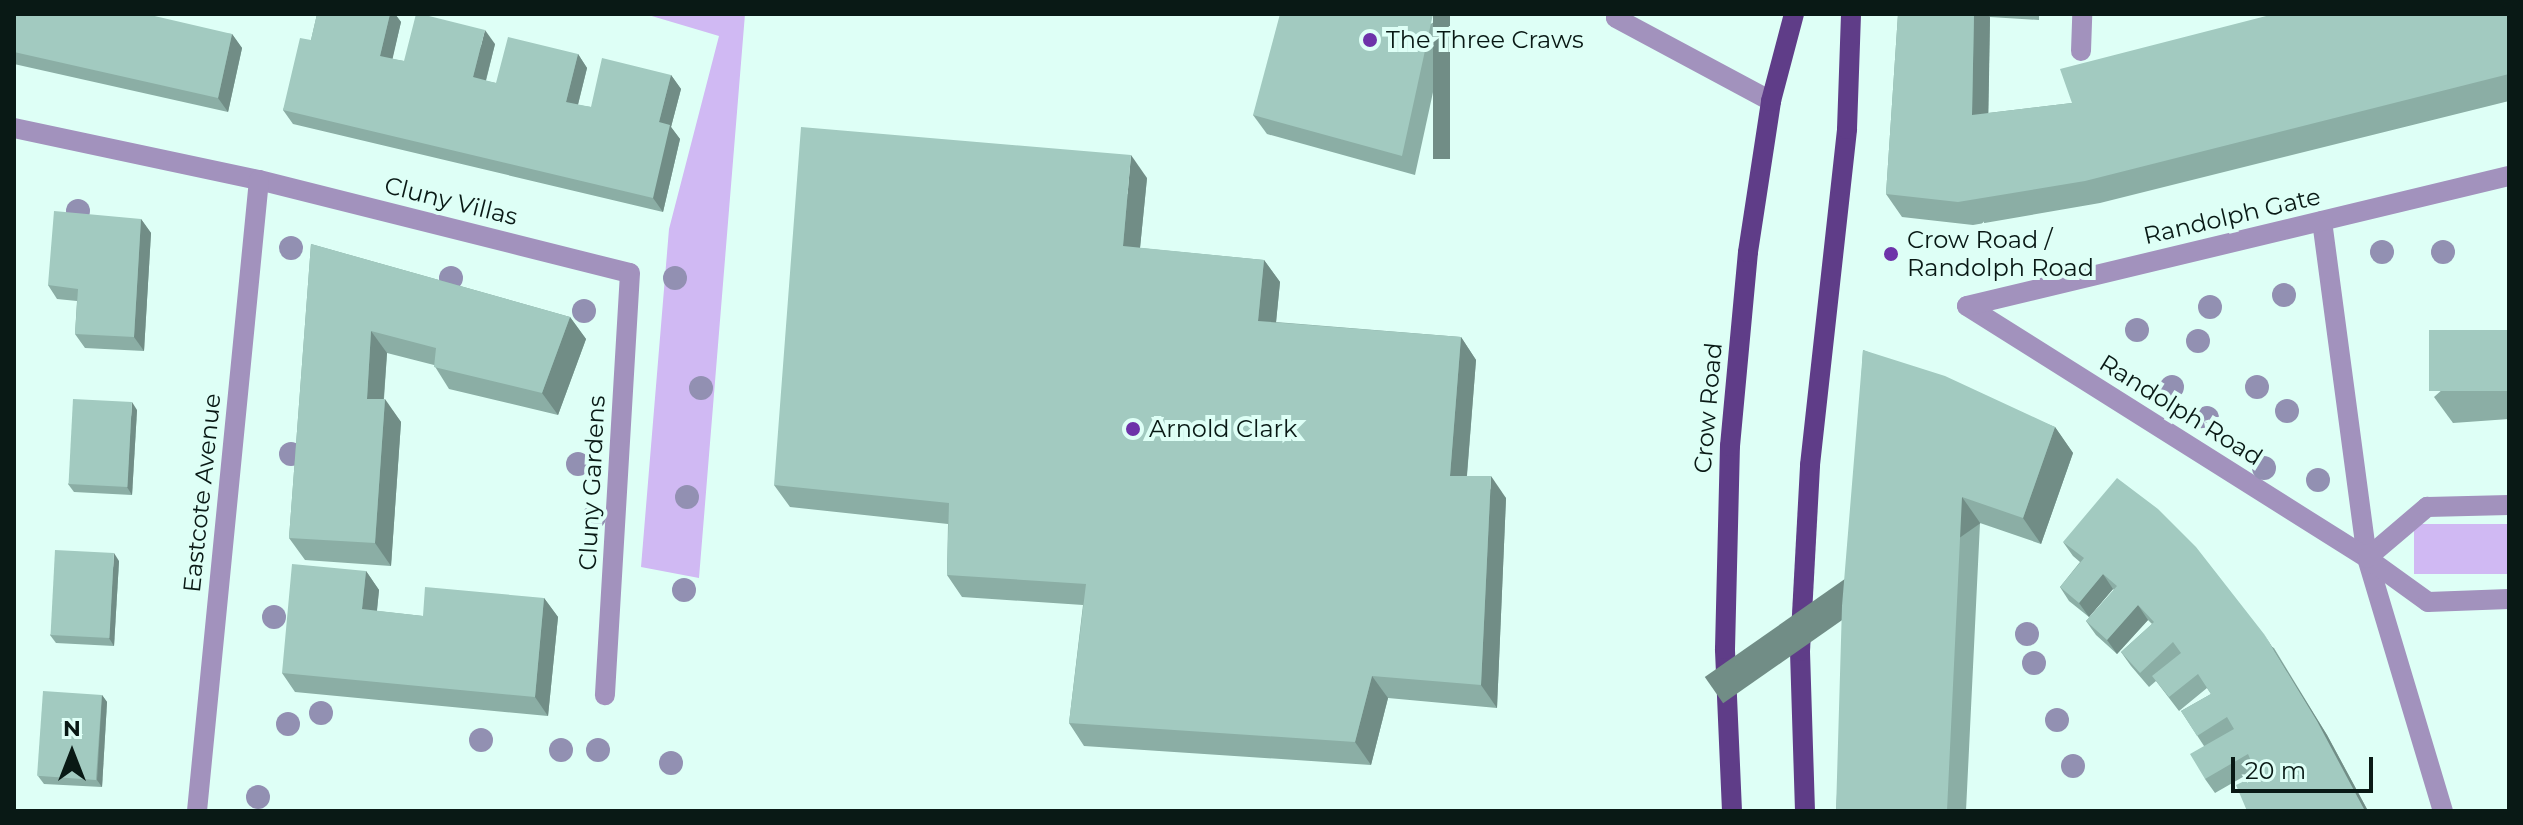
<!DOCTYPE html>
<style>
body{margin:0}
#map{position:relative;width:2523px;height:825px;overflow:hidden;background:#defff6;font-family:Montserrat,sans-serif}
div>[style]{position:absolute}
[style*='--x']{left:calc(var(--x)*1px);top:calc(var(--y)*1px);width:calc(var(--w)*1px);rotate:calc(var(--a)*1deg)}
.green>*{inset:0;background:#d0b9f3;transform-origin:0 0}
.lane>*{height:20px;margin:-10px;padding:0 10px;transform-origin:10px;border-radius:10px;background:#a292bd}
.street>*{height:20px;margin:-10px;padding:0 10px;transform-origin:10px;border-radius:10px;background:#a292bd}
.primary>*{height:20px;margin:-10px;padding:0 10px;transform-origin:10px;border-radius:10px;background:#5f3d88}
.trees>*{width:24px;height:24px;margin:-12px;border-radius:50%;background:#9290b2}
.wall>*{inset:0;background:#8baea5}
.shaded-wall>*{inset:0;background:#718d86;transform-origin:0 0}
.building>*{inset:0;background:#a2cac0;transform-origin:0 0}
.dots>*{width:22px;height:22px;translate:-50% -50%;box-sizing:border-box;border:4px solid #defff6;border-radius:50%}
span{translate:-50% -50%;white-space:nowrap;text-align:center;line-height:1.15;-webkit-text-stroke:8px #defff6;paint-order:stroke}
.poi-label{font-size:24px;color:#091915}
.left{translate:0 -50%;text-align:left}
.street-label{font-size:24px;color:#091915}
.frame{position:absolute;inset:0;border:16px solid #091915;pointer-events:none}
.north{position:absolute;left:32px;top:713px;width:80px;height:80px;-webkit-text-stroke:6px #defff6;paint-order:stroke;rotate:0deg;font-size:22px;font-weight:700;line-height:32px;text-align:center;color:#091915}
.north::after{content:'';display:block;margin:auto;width:28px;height:36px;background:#091915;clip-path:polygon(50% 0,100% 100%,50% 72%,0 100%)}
.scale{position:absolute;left:2231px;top:757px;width:142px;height:36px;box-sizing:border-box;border:4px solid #091915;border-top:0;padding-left:10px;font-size:24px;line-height:28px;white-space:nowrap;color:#091915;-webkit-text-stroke:6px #defff6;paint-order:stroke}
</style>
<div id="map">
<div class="green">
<div style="clip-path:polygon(645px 14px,745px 14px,699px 578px,641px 567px,669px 229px,719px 36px)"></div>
<div style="left:2509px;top:524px;width:50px;height:95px;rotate:90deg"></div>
</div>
<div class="lane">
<div style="--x:1618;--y:14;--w:4;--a:117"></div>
<div style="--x:1616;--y:18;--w:176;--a:28.2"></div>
<div style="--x:2081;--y:51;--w:37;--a:-88"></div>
</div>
<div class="street">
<div style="--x:14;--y:128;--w:250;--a:12"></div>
<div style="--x:259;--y:180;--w:382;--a:14.1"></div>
<div style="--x:630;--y:273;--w:423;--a:93.4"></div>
<div style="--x:2322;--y:221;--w:340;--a:82.4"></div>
<div style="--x:2367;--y:558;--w:264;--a:73.3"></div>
<div style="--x:1967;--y:306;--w:473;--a:32.2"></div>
<div style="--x:2367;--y:558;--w:75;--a:35.8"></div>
<div style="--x:2428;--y:602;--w:81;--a:-2.1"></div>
<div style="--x:1967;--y:306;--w:557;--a:-13.49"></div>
<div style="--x:2367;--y:558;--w:79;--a:-40.4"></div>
<div style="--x:2427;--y:507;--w:82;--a:-1.4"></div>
<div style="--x:197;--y:811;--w:634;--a:-84.39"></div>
</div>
<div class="primary">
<div style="--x:1732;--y:811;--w:162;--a:-92.5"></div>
<div style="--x:1725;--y:649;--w:203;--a:-88.6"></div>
<div style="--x:1730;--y:446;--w:195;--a:-84.7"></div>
<div style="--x:1748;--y:252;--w:153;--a:-81.3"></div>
<div style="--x:1771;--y:101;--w:90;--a:-75.2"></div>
<div style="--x:1805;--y:811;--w:160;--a:-91.8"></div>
<div style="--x:1800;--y:651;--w:186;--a:-86.9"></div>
<div style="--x:1810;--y:465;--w:338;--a:-83.7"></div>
<div style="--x:1847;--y:129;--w:115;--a:-88"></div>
</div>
<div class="trees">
<div style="left:78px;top:211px"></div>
<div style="left:291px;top:248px"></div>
<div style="left:2382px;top:252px"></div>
<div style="left:2443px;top:252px"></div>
<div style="left:451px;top:278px"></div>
<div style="left:675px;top:278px"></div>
<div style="left:2284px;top:295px"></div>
<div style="left:2210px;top:307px"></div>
<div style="left:584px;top:311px"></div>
<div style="left:2137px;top:330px"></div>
<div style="left:2198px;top:341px"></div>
<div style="left:2172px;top:387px"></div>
<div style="left:2257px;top:387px"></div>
<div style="left:701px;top:388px"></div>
<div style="left:2287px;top:411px"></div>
<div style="left:2207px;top:418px"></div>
<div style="left:291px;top:454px"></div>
<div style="left:578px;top:464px"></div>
<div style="left:2264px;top:468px"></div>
<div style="left:2318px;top:480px"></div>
<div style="left:687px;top:497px"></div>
<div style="left:594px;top:517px"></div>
<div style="left:684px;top:590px"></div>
<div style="left:274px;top:617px"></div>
<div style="left:2027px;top:634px"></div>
<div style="left:2034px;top:663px"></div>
<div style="left:321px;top:713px"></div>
<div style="left:2057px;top:720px"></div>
<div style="left:288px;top:724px"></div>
<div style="left:481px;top:740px"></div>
<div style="left:561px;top:750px"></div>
<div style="left:598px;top:750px"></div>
<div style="left:671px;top:763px"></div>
<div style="left:2073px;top:766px"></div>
<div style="left:258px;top:797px"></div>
</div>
<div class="wall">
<div style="clip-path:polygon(14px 14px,232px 34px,242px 48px,228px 112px,14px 64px)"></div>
<div style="clip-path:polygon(317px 14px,395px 14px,401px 22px,392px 59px,404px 61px,495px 44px,486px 81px,496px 83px,578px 54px,587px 68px,578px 105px,591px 107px,671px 75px,681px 89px,671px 127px,680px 139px,663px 212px,293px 124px,283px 110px,311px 40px)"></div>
<div style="clip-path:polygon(1450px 14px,1415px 175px,1267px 134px,1253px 115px)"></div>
<div style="clip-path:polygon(1898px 14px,2039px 14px,2039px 20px,1990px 17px,1988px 113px,2072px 103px,2509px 14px,2509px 101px,2100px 203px,1973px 225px,1902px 217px,1886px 194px)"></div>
<div style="clip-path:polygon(1147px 178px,1140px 248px,1264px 260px,1280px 282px,1276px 322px,1461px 337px,1476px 360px,1467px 476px,1506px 498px,1497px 708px,1388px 698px,1371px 765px,1084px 746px,1069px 723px,1083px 605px,962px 597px,947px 575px,948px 524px,790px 507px,774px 485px)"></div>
<div style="clip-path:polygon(141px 219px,151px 233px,144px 351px,85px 348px,75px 334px,77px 301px,57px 299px,48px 285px)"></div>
<div style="clip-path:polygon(311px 244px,570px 317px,586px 339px,558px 415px,449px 389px,434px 365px,387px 353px,384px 399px,401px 422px,391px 566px,305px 560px,289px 538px)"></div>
<div style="clip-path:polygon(2509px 330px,2509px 419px,2453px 423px,2434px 397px)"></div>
<div style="clip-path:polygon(1863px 350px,2055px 427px,2073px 453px,2041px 544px,1980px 523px,1966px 811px,1836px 811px)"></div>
<div style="clip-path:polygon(137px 410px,132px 495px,74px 492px,68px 484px)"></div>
<div style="clip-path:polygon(2063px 542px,2274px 648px,2327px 735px,2368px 811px,2247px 811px,2257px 775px,2255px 770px,2215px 793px,2205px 779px,2204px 746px,2181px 711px,2211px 694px,2207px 688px,2179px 711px,2156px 681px,2149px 687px,2131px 666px,2121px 652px,2152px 624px,2148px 620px,2117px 654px,2096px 635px,2086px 621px,2114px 590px,2113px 589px,2089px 617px,2069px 601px,2060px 587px,2080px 562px,2073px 556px)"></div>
<div style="clip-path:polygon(119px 561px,114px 646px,56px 643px,50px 635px)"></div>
<div style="clip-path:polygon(366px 571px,379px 590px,377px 611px,423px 616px,544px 598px,558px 617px,548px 716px,295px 692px,282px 673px)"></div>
<div style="clip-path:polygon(102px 695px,107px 702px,102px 787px,44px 784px,38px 776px)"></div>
</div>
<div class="shaded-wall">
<div style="clip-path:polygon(390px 14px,395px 14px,401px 22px,390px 70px,380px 56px)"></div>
<div style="left:1433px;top:14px;width:17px;height:145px"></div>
<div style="clip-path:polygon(1974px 14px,1988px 14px,1990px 17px,1988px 137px,1972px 115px)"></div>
<div style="clip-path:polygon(485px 30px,495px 44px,483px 91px,473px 77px)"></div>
<div style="clip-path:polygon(232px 34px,242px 48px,228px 112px,218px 98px)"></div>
<div style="clip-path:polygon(578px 54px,587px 68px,575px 116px,566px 102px)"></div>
<div style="clip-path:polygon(671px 75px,681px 89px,671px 127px,680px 139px,663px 212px,653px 198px,659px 122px)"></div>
<div style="clip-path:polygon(1131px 155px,1147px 178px,1138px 268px,1123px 246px)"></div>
<div style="clip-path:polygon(141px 219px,151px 233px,144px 351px,134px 337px)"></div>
<div style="clip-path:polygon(1264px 260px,1280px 282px,1274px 343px,1258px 321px)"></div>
<div style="clip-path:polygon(570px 317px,586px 339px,558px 415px,542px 393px)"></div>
<div style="clip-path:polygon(371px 331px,387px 353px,382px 421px,367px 399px)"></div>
<div style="clip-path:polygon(1461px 337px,1476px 360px,1465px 498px,1450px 476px)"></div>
<div style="clip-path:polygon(385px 399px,401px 422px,391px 566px,375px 543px)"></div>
<div style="clip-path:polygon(132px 402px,137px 410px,132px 495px,127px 487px)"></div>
<div style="clip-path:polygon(2055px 427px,2073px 453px,2041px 544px,2023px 518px)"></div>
<div style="clip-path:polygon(1491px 476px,1506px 498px,1497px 708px,1481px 685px)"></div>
<div style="left:1962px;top:497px;width:32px;height:314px;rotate:55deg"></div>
<div style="clip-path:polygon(114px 553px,119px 561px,114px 646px,109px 638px)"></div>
<div style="clip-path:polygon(366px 571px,379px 590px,375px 628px,362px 609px)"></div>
<div style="clip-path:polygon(2103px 574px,2113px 589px,2089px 617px,2079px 603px)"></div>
<div style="clip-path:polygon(544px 598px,558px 617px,548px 716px,535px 697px)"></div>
<div style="clip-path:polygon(2138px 605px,2148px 620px,2117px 654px,2107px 640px)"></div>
<div style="clip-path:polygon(2264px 634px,2327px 735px,2368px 811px,2365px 811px)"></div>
<div style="clip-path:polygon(1372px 676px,1388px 698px,1371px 765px,1355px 742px)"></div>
<div style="clip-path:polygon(102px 695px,107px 702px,102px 787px,97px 780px)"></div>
</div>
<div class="building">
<div style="clip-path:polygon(14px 14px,146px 14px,232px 34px,218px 98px,14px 52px)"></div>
<div style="clip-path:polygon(317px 14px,390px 14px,380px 56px,404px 61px,416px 14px,421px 14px,485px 30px,473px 77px,496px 83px,508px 37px,578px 54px,566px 102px,591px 107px,602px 58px,671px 75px,659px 122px,670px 125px,653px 198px,283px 110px,300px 38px,311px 40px)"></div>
<div style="clip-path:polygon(1280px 14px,1433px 14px,1402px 156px,1253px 115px)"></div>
<div style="clip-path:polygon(1898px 14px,1974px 14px,1972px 115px,2072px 103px,2060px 69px,2274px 14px,2509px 14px,2509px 74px,2085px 181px,1958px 202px,1886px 194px)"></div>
<div style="clip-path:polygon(801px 127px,1131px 155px,1123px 246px,1264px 260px,1258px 321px,1461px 337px,1450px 476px,1491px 476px,1481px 685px,1372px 676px,1355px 742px,1069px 723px,1086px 584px,947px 575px,949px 503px,774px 485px)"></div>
<div style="clip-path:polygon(54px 211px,141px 219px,134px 337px,75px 334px,78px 289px,48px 285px)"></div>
<div style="clip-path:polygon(311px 244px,570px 317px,542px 393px,434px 367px,436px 348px,371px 331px,367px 399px,385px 399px,375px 543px,289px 538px)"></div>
<div style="left:2509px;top:330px;width:61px;height:80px;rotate:90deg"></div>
<div style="clip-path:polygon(1863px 350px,1945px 376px,2055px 427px,2023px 518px,1962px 497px,1947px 811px,1836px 811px,1842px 606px)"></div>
<div style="left:73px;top:399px;width:59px;height:85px;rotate:3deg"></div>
<div style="clip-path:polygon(2117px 478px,2158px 509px,2196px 547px,2264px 634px,2317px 721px,2365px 811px,2247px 811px,2236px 785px,2257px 775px,2248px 754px,2205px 779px,2190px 754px,2234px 729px,2227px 717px,2197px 736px,2181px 711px,2211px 694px,2198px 674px,2169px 697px,2152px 676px,2181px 653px,2173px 642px,2140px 673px,2121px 652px,2154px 622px,2138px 605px,2107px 640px,2086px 621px,2117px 586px,2103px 574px,2079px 603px,2060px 587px,2084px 558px,2063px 542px)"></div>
<div style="left:55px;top:550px;width:59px;height:85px;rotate:3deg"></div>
<div style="clip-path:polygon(292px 564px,366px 571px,362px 609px,423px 616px,425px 587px,544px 598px,535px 697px,282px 673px)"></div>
<div style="left:43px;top:691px;width:59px;height:85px;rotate:4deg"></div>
</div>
<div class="dots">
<div style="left:1370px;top:40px;background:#6d33a9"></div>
<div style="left:1891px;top:254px;background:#6d33a9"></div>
<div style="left:1133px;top:429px;background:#6d33a9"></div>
</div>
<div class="poi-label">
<span class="left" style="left:1386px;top:40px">The Three Craws</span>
<span class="left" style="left:1907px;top:254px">Crow Road /<br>Randolph Road</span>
<span class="left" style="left:1149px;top:429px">Arnold Clark</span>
</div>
<div class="street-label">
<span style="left:451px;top:201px;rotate:14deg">Cluny Villas</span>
<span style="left:2232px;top:216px;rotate:-13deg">Randolph Gate</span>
<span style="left:1708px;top:408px;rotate:-85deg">Crow Road</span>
<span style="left:2181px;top:410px;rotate:32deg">Randolph Road</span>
<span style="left:592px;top:483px;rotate:-87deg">Cluny Gardens</span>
<span style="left:202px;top:493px;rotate:-84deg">Eastcote Avenue</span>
</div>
<div class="frame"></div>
<div class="north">N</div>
<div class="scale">20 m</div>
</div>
